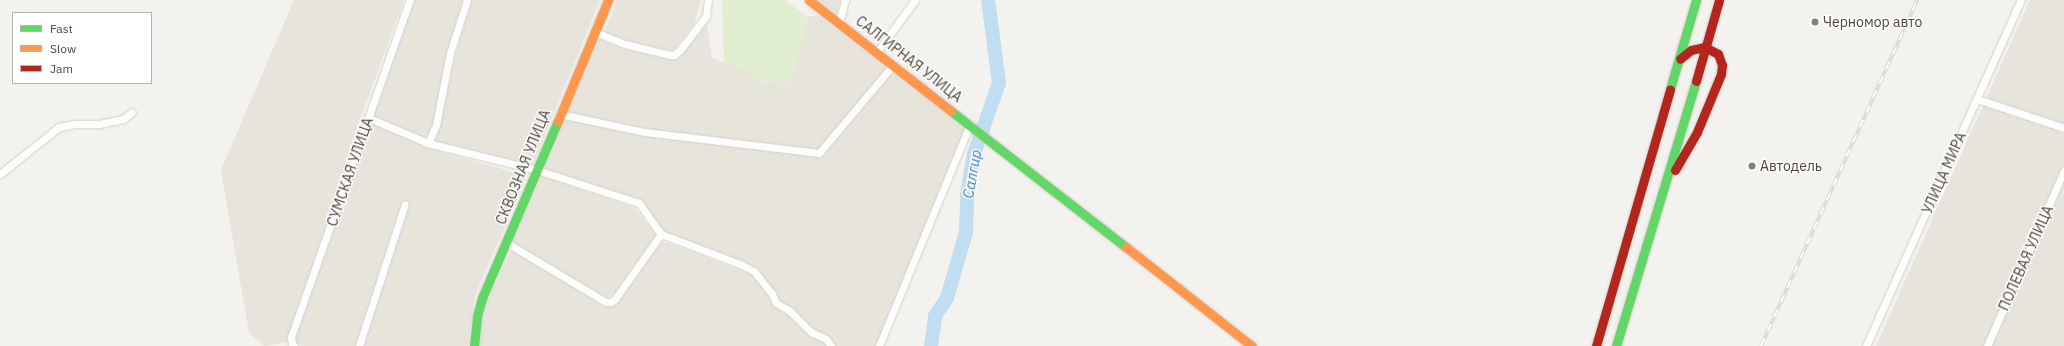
<!DOCTYPE html>
<meta charset="utf-8">
<style>
body{margin:0}
#map{position:relative;width:2064px;height:346px;overflow:hidden;background:#f4f2ee;font-family:"IBM Plex Sans",sans-serif}
div>[style]{position:absolute}
[style*='--x']{left:calc(var(--x)*1px);top:calc(var(--y)*1px);width:calc(var(--w)*1px);rotate:calc(var(--a)*1deg)}
.residential>*{inset:0;background:#e7e4dc}
.green>*{inset:0;background:#e1eecf}
.river>*{height:14px;margin:-7px;padding:0 7px;transform-origin:7px;border-radius:7px;background:#c0ddf1}
.roads{filter:drop-shadow(0 0 1px #d2d0cb) drop-shadow(0 0 1px #d2d0cb)}
.street>*{height:7px;margin:-3.5px;padding:0 3.5px;transform-origin:3.5px;border-radius:3.5px;background:#fdfdfc}
.fast>*{height:9px;margin:-4.5px;padding:0 4.5px;transform-origin:4.5px;border-radius:4.5px;background:#63d668}
.slow>*{height:9px;margin:-4.5px;padding:0 4.5px;transform-origin:4.5px;border-radius:4.5px;background:#ff974d}
.jam>*{height:9px;margin:-4.5px;padding:0 4.5px;transform-origin:4.5px;border-radius:4.5px;background:#b3261e}
.rail>*{height:4px;margin-top:-2px;transform-origin:0;background:repeating-linear-gradient(90deg,#fff 0 8px,#dbdbda 0 16px);box-sizing:border-box;border-block:1px solid #dbdbda}
.dots>*{width:11px;height:11px;translate:-50% -50%;box-sizing:border-box;border:2px solid #fff;border-radius:50%}
span{translate:-50% -50%;white-space:nowrap;text-align:center;line-height:1.15;-webkit-text-stroke:3px #fff;paint-order:stroke}
.poi-label{font-size:14px;color:#4b4439}
.left{translate:0 -50%;text-align:left}
.street-label{font-size:14px;color:#4b4439}
.water-label{font-size:15px;color:#2e7ab2;font-style:italic}
.legend{position:absolute;left:12px;top:12px;width:140px;height:72px;box-sizing:border-box;background:#fff;border:1px solid #b7b4b0;margin:0;padding:5px 7px;list-style:none;font-size:12px;color:#4b4439}
.legend li{display:flex;align-items:center;gap:8px;height:20px}
.legend b{width:20px;border:1px solid #b7b4b0}
</style>
<div id="map">
<div class="residential">
<div style="clip-path:polygon(294px 0,404px 0,361px 117px,288px 342px,264px 346px,249px 333px,221px 170px)"></div>
<div style="clip-path:polygon(415px 0,464px 0,433px 125px,427px 139px,372px 117px)"></div>
<div style="clip-path:polygon(471px 0,600px 0,533px 164px,435px 143px,456px 52px)"></div>
<div style="clip-path:polygon(617px 0,701px 0,694px 24px,673px 51px,628px 42px,604px 33px)"></div>
<div style="clip-path:polygon(818px 0,840px 0,837px 15px)"></div>
<div style="clip-path:polygon(2030px 0,2064px 0,2064px 346px,1876px 346px)"></div>
<div style="clip-path:polygon(818px 15px,965px 129px,876px 346px,833px 346px,777px 302px,776px 295px,755px 268px,665px 233px,640px 202px,544px 170px,599px 39px,627px 50px,669px 59px,681px 55px,707px 24px,712px 58px,741px 68px,761px 83px,792px 80px,808px 17px)"></div>
<div style="clip-path:polygon(372px 123px,428px 148px,527px 176px,475px 295px,468px 346px,302px 346px,296px 344px,295px 337px)"></div>
<div style="clip-path:polygon(542px 176px,633px 207px,657px 234px,615px 293px,607px 298px,602px 297px,511px 242px)"></div>
<div style="clip-path:polygon(660px 243px,668px 243px,753px 275px,810px 335px,825px 343px,827px 346px,479px 346px,483px 319px,491px 292px,511px 251px,608px 306px,619px 301px,650px 255px)"></div>
</div>
<div class="green">
<div style="clip-path:polygon(722px 0,785px 0,808px 17px,792px 80px,761px 83px,741px 68px,724px 63px)"></div>
</div>
<div class="river">
<div style="--x:931;--y:346;--w:30;--a:-82"></div>
<div style="--x:935;--y:316;--w:22;--a:-56"></div>
<div style="--x:947;--y:298;--w:69;--a:-73.9"></div>
<div style="--x:966;--y:232;--w:38;--a:-88"></div>
<div style="--x:967;--y:194;--w:41;--a:-80.1"></div>
<div style="--x:974;--y:154;--w:75;--a:-70.6"></div>
<div style="--x:999;--y:83;--w:84;--a:-97.5"></div>
</div>
<div class="roads">
<div class="street">
<div style="--x:839;--y:24;--w:25;--a:-76"></div>
<div style="--x:595;--y:32;--w:32;--a:22"></div>
<div style="--x:625;--y:44;--w:46;--a:13.7"></div>
<div style="--x:670;--y:55;--w:4;--a:0"></div>
<div style="--x:674;--y:55;--w:8;--a:-40"></div>
<div style="--x:680;--y:50;--w:43;--a:-52.6"></div>
<div style="--x:706;--y:16;--w:16;--a:-83"></div>
<div style="--x:877;--y:52;--w:64;--a:-53.8"></div>
<div style="--x:1977;--y:99;--w:92;--a:18.4"></div>
<div style="--x:560;--y:114;--w:87;--a:12"></div>
<div style="--x:645;--y:132;--w:175;--a:6.9"></div>
<div style="--x:819;--y:153;--w:115;--a:-49.9"></div>
<div style="--x:369;--y:118;--w:64;--a:23"></div>
<div style="--x:428;--y:143;--w:112;--a:13.9"></div>
<div style="--x:537;--y:170;--w:107;--a:17.9"></div>
<div style="--x:639;--y:203;--w:38;--a:55"></div>
<div style="--x:661;--y:234;--w:85;--a:20.8"></div>
<div style="--x:740;--y:264;--w:16;--a:27"></div>
<div style="--x:754;--y:271;--w:29;--a:52"></div>
<div style="--x:772;--y:294;--w:10;--a:66"></div>
<div style="--x:776;--y:303;--w:16;--a:30"></div>
<div style="--x:790;--y:311;--w:30;--a:45"></div>
<div style="--x:811;--y:332;--w:17;--a:25"></div>
<div style="--x:826;--y:339;--w:9;--a:54"></div>
<div style="--x:428;--y:143;--w:20;--a:-66"></div>
<div style="--x:436;--y:125;--w:73;--a:-79"></div>
<div style="--x:450;--y:53;--w:56;--a:-72.2"></div>
<div style="--x:0;--y:174;--w:75;--a:-38.5"></div>
<div style="--x:59;--y:127;--w:16;--a:-11"></div>
<div style="--x:75;--y:124;--w:24;--a:0"></div>
<div style="--x:99;--y:124;--w:25;--a:-12"></div>
<div style="--x:123;--y:119;--w:11;--a:-38"></div>
<div style="--x:507;--y:243;--w:115;--a:30.8"></div>
<div style="--x:606;--y:302;--w:5;--a:0"></div>
<div style="--x:611;--y:302;--w:5;--a:-37"></div>
<div style="--x:615;--y:299;--w:80;--a:-54.7"></div>
<div style="--x:294;--y:346;--w:3;--a:-135"></div>
<div style="--x:292;--y:344;--w:7;--a:-98"></div>
<div style="--x:291;--y:337;--w:357;--a:-70.6"></div>
<div style="--x:359;--y:346;--w:149;--a:-72.1"></div>
<div style="--x:879;--y:346;--w:240;--a:-67.7"></div>
<div style="--x:1866;--y:346;--w:379;--a:-65.9"></div>
<div style="--x:1987;--y:346;--w:191;--a:-66.3"></div>
</div>
<div class="fast">
<div style="--x:1670;--y:89;--w:93;--a:-73.7"></div>
<div style="--x:951;--y:111;--w:222;--a:37.9"></div>
<div style="--x:474;--y:346;--w:30;--a:-84"></div>
<div style="--x:477;--y:316;--w:19;--a:-74"></div>
<div style="--x:482;--y:298;--w:193;--a:-66.8"></div>
<div style="--x:1616;--y:346;--w:277;--a:-73.2"></div>
</div>
<div class="slow">
<div style="--x:809;--y:0;--w:180;--a:38"></div>
<div style="--x:558;--y:121;--w:131;--a:-67.5"></div>
<div style="--x:1126;--y:247;--w:160;--a:38.2"></div>
</div>
<div class="jam">
<div style="--x:1696;--y:81;--w:84;--a:-74.1"></div>
<div style="--x:1675;--y:170;--w:44;--a:-59.9"></div>
<div style="--x:1697;--y:132;--w:63;--a:-67.5"></div>
<div style="--x:1721;--y:74;--w:9;--a:-84"></div>
<div style="--x:1722;--y:65;--w:12;--a:-110"></div>
<div style="--x:1718;--y:54;--w:15;--a:-152"></div>
<div style="--x:1705;--y:47;--w:14;--a:168"></div>
<div style="--x:1691;--y:50;--w:14;--a:141"></div>
<div style="--x:1596;--y:346;--w:267;--a:-73.9"></div>
</div>
</div>
<div class="rail">
<div style="--x:1761;--y:346;--w:380;--a:-65.7"></div>
</div>
<div class="dots">
<div style="left:1815px;top:22px;background:#868178"></div>
<div style="left:1752px;top:166px;background:#868178"></div>
</div>
<div class="poi-label">
<span class="left" style="left:1823px;top:22px">Черномор авто</span>
<span class="left" style="left:1760px;top:166px">Автодель</span>
</div>
<div class="street-label">
<span style="left:909px;top:59px;rotate:38deg">САЛГИРНАЯ УЛИЦА</span>
<span style="left:523px;top:167px;rotate:-68deg">СКВОЗНАЯ УЛИЦА</span>
<span style="left:350px;top:172px;rotate:-71deg">СУМСКАЯ УЛИЦА</span>
<span style="left:1944px;top:173px;rotate:-66deg">УЛИЦА МИРА</span>
<span style="left:2026px;top:258px;rotate:-66deg">ПОЛЕВАЯ УЛИЦА</span>
</div>
<div class="water-label">
<span style="left:972px;top:174px;rotate:-80deg">Салгир</span>
</div>
<ul class="legend">
<li><b style="height:5px;background:#63d668"></b>Fast</li>
<li><b style="height:5px;background:#ff974d"></b>Slow</li>
<li><b style="height:5px;background:#b3261e"></b>Jam</li>
</ul>
</div>
